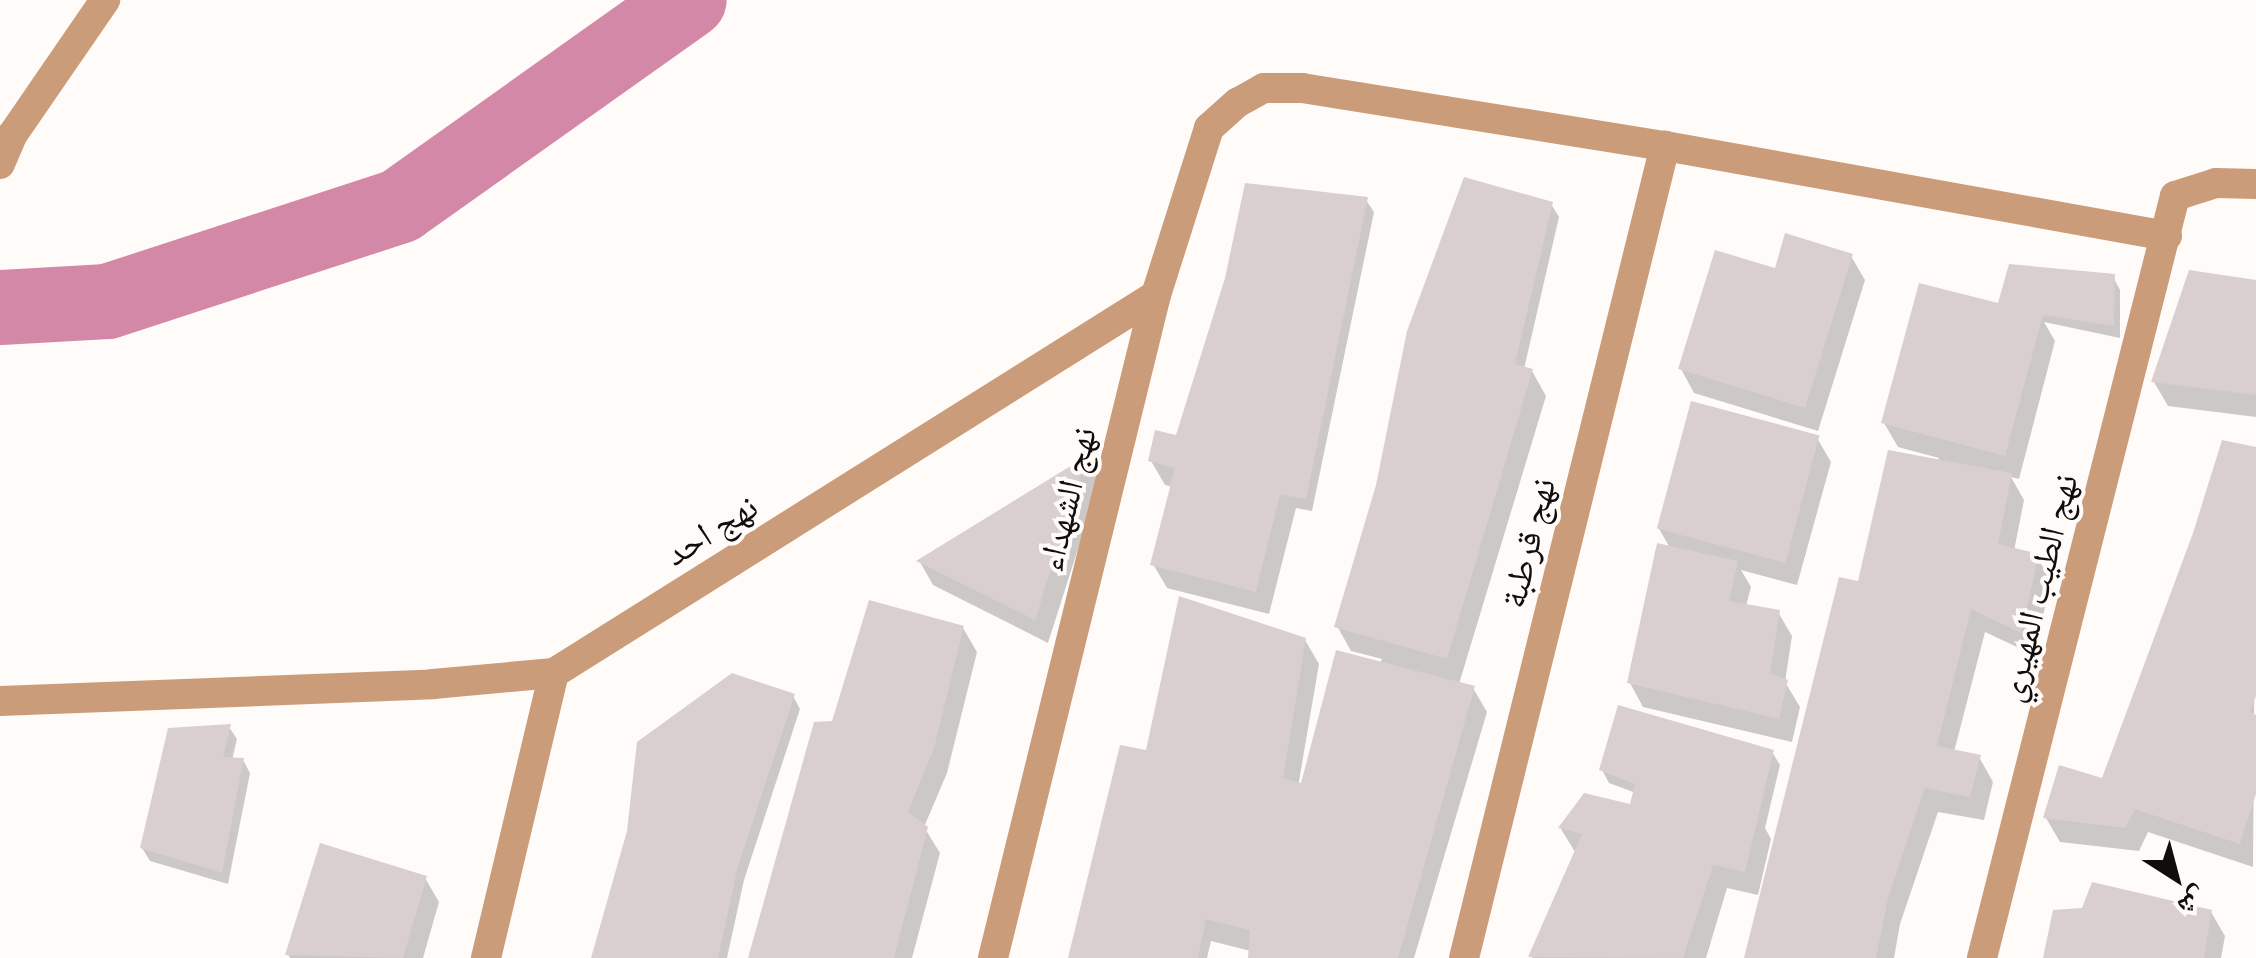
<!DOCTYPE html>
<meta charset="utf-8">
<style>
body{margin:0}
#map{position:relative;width:2256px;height:958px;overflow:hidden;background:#fffbf9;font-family:"Source Serif 4","Noto Naskh Arabic",serif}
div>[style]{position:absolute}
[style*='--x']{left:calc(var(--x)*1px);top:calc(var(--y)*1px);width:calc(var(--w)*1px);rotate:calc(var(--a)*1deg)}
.shadow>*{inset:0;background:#0003}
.canal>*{height:75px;margin:-37.5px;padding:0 37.5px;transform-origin:37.5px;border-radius:37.5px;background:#d488a8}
.building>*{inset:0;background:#d9cfcf;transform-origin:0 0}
.minor>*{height:30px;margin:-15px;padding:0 15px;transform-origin:15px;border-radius:15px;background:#ca9c79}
span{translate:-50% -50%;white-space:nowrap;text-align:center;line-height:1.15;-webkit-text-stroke:8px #fffbf9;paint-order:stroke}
.street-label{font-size:35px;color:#110d0c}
.north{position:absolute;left:2126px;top:828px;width:100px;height:100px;-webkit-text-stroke:8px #fffbf9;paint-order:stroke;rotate:144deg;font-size:28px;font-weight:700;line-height:40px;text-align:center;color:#110d0c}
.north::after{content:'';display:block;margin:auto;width:35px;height:45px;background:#110d0c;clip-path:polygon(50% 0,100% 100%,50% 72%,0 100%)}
</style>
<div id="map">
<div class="shadow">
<div style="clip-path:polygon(1366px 200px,1374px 212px,1312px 511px,1296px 508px,1269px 614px,1167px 588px,1153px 564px,1173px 487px,1165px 485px,1151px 461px,1181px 439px)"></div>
<div style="clip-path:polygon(1551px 204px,1559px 217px,1524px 369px,1532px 371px,1546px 396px,1459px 684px,1473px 688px,1487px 712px,1414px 958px,1250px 958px,1251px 951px,1211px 941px,1207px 958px,1070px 958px,1148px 753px,1305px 640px,1319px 664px,1298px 787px,1302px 788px,1382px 659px,1351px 651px,1337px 626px)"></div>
<div style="clip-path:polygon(1851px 256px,1865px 280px,1818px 431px,1694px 393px,1681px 369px,1776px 271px)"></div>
<div style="clip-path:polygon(2113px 277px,2120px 290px,2120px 338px,2044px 322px,2055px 341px,2019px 479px,2011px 477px,2024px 500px,2014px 551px,2037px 557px,2051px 581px,2034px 655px,1985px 632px,1954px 752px,1979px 757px,1993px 782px,1984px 820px,1938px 812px,1900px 924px,1894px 958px,1748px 958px,1860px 584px,1938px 462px,1939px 458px,1898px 447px,1884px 423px,2004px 307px)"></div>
<div style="clip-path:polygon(2256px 282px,2256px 417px,2168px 406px,2154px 382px)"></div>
<div style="clip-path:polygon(1817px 438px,1831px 462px,1797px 585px,1741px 570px,1751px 587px,1746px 606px,1778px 612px,1792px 636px,1785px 682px,1800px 707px,1792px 742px,1643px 707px,1630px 683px,1670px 548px,1658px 527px)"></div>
<div style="clip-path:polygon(2256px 449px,2253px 867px,2148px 832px,2139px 851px,2060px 842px,2046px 818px,2104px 781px)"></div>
<div style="clip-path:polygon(1086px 460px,1099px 483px,1048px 643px,933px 585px,920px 562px)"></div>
<div style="clip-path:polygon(963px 628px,977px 652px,947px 773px,924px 827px,940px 853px,912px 958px,750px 958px,834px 724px)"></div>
<div style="clip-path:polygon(793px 696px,800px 709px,744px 880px,727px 958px,593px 958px)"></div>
<div style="clip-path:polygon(229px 727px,237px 739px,232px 760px,243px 760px,250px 773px,228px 884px,150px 861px,142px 848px)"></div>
<div style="clip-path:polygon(1772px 752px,1780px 765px,1765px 828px,1771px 839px,1758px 895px,1727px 888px,1706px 958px,1532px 958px,1575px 852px,1561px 829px,1632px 807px,1636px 793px,1609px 783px,1602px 770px)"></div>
<div style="clip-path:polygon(425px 878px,439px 902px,423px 958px,290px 958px,288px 954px)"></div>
<div style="clip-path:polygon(2211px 912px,2225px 936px,2221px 958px,2045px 958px)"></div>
</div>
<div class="canal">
<div style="--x:0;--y:307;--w:107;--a:-3.2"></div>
<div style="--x:107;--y:301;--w:308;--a:-18.1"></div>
<div style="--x:400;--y:205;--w:354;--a:-35.4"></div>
</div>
<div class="building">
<div style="clip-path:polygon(1464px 177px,1553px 202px,1515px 364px,1533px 369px,1447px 659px,1334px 627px,1376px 485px,1407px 331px)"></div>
<div style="clip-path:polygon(1245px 183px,1368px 197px,1306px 499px,1280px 495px,1256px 592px,1150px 565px,1175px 468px,1148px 461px,1155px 430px,1176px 435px,1225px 278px)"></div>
<div style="clip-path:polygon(1785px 233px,1853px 254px,1805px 408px,1678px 369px,1715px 250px,1775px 268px)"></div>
<div style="clip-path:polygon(2009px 264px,2115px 274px,2114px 326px,2043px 315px,2005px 456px,1881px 423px,1919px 283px,1998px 303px)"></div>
<div style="clip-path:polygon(2189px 270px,2256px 280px,2256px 395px,2151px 382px)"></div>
<div style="left:1691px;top:401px;width:133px;height:132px;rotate:15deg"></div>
<div style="clip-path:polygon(2222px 440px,2256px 447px,2256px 696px,2250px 712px,2256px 715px,2256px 794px,2240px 844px,2135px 809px,2125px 828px,2043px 818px,2059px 765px,2102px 778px,2193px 533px)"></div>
<div style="clip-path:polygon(1888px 450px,2012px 473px,1998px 544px,2039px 554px,2021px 633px,1971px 609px,1937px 746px,1981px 755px,1970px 797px,1925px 788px,1888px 898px,1876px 958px,1744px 958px,1839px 577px,1858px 581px)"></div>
<div style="clip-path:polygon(1087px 456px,1035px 620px,916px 561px)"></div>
<div style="clip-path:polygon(1657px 543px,1738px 561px,1729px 601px,1780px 610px,1770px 673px,1788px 680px,1779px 719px,1627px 683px)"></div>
<div style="clip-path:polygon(1179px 596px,1306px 638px,1283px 778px,1301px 783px,1336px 650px,1475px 686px,1398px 958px,1248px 958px,1250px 930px,1206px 919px,1198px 958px,1068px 958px,1120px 745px,1146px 750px)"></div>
<div style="clip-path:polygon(869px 600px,964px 626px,934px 748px,908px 812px,928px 827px,894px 958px,748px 958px,814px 722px,832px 721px)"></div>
<div style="clip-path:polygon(732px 673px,795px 694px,738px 866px,718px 958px,591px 958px,627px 831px,637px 742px)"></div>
<div style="clip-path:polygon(1618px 705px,1774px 750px,1745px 872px,1713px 865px,1683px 958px,1528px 957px,1582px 834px,1558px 828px,1584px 793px,1630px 804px,1635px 784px,1599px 770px)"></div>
<div style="clip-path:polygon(231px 724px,223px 757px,244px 758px,222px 873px,140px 848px,168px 728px)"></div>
<div style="clip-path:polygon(320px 843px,427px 876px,403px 958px,285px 955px)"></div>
<div style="clip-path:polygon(2092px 882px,2212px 910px,2204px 958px,2043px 958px,2053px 910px,2082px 908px)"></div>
</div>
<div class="minor">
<div style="--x:0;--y:164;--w:33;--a:-67"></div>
<div style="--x:13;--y:134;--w:163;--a:-55.5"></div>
<div style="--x:0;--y:701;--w:433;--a:-2.2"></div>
<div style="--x:433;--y:684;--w:121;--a:-5.2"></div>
<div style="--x:486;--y:958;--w:293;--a:-76.6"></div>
<div style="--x:554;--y:673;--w:711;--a:-32.12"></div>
<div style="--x:993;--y:958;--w:683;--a:-76.19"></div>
<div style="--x:1156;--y:295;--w:175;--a:-72.4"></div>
<div style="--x:1209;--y:128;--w:38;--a:-42"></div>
<div style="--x:1237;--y:103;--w:31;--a:-29"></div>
<div style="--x:1264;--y:88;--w:38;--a:0"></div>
<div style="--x:1302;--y:88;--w:368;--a:9.1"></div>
<div style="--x:1665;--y:146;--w:510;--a:10.16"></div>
<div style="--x:1464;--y:958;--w:837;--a:-76.1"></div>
<div style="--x:1982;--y:958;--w:786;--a:-75.79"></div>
<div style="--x:2175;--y:196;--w:43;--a:-17.6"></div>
<div style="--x:2216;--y:183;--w:40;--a:1.4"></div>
</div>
<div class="street-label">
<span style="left:1067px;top:499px;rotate:-76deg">نهج الشهداء</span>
<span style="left:711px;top:530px;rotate:-32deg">نهج احد</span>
<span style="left:1528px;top:543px;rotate:-76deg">نهج قرطبة</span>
<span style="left:2038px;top:588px;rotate:-76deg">نهج الطيب المهيري</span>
</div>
<div class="north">ش</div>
</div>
